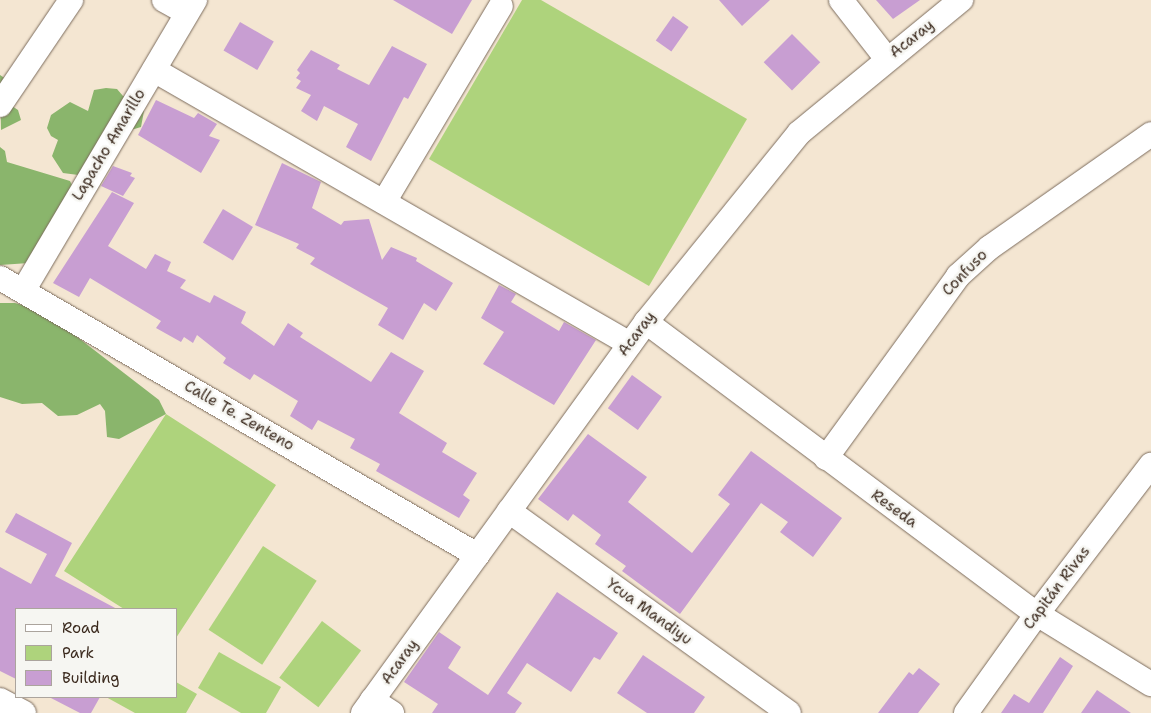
<!DOCTYPE html>
<meta charset="utf-8">
<style>
body{margin:0}
#map{position:relative;width:1151px;height:713px;overflow:hidden;background:#f4e6d2;font-family:"Shantell Sans",sans-serif}
div>[style]{position:absolute}
[style*='--x']{left:calc(var(--x)*1px);top:calc(var(--y)*1px);width:calc(var(--w)*1px);rotate:calc(var(--a)*1deg)}
.green>*{inset:0;background:#aed37c;transform-origin:0 0}
.forest>*{inset:0;background:#8ab56c}
.building>*{inset:0;background:#c89ed2;transform-origin:0 0}
.roads{filter:drop-shadow(0 0 1px #7c6c5d) drop-shadow(0 0 1px #7c6c5d)}
.minor>*{height:24px;margin:-12px;padding:0 12px;transform-origin:12px;border-radius:12px;background:#fff}
span{translate:-50% -50%;white-space:nowrap;text-align:center;line-height:1.15;-webkit-text-stroke:5px #f6f6f2;paint-order:stroke}
.street-label{font-size:15px;color:#3b2a1e}
.legend{position:absolute;left:15px;top:608px;width:162px;height:90px;box-sizing:border-box;background:#f6f6f2;border:1px solid #aba49d;margin:0;padding:6px 9px;list-style:none;font-size:15px;color:#3b2a1e}
.legend li{display:flex;align-items:center;gap:10px;height:25px}
.legend b{width:25px;border:1px solid #aba49d}
</style>
<div id="map">
<div class="green">
<div style="clip-path:polygon(522px 0,541px 0,747px 119px,649px 286px,429px 159px)"></div>
<div style="clip-path:polygon(166px 414px,276px 485px,176px 638px,176px 609px,124px 609px,64px 571px)"></div>
<div style="left:263px;top:546px;width:64px;height:100px;rotate:33deg"></div>
<div style="left:322px;top:621px;width:49px;height:71px;rotate:37deg"></div>
<div style="clip-path:polygon(219px 652px,281px 687px,266px 713px,241px 713px,198px 688px)"></div>
<div style="clip-path:polygon(176px 682px,197px 694px,186px 713px,135px 713px,106px 697px,176px 697px)"></div>
</div>
<div class="forest">
<div style="clip-path:polygon(0 75px,9px 81px,9px 104px,18px 110px,21px 120px,1px 130px)"></div>
<div style="clip-path:polygon(106px 88px,117px 89px,123px 96px,137px 100px,144px 111px,141px 127px,131px 130px,86px 176px,63px 173px,52px 156px,58px 140px,51px 136px,47px 128px,51px 115px,70px 102px,88px 111px,94px 90px)"></div>
<div style="clip-path:polygon(0 147px,5px 151px,7px 162px,70px 181px,78px 197px,29px 263px,0 265px)"></div>
<div style="clip-path:polygon(0 303px,15px 303px,71px 319px,76px 336px,159px 400px,166px 414px,119px 439px,107px 437px,105px 411px,100px 404px,77px 415px,58px 416px,42px 403px,22px 404px,0 397px)"></div>
</div>
<div class="building">
<div style="clip-path:polygon(393px 0,472px 0,452px 34px)"></div>
<div style="clip-path:polygon(719px 0,770px 0,742px 26px)"></div>
<div style="clip-path:polygon(876px 0,920px 0,893px 19px)"></div>
<div style="left:673px;top:16px;width:19px;height:30px;rotate:35deg"></div>
<div style="left:240px;top:22px;width:39px;height:33px;rotate:30deg"></div>
<div style="left:792px;top:34px;width:40px;height:40px;rotate:45deg"></div>
<div style="clip-path:polygon(392px 46px,427px 64px,408px 99px,404px 97px,371px 161px,346px 147px,358px 124px,324px 106px,317px 121px,301px 111px,311px 95px,296px 88px,301px 81px,296px 78px,300px 73px,297px 70px,311px 50px,340px 65px,337px 69px,369px 85px)"></div>
<div style="clip-path:polygon(156px 100px,194px 118px,198px 113px,217px 124px,209px 136px,220px 140px,201px 173px,138px 135px)"></div>
<div style="clip-path:polygon(282px 163px,321px 182px,312px 208px,341px 225px,344px 221px,369px 219px,382px 260px,391px 247px,417px 258px,416px 261px,453px 283px,436px 311px,424px 303px,403px 340px,378px 325px,388px 308px,310px 264px,315px 258px,296px 248px,299px 244px,255px 225px)"></div>
<div style="clip-path:polygon(113px 166px,132px 173px,130px 176px,135px 178px,123px 196px,101px 186px)"></div>
<div style="clip-path:polygon(112px 192px,134px 203px,108px 246px,146px 269px,155px 254px,171px 262px,167px 271px,186px 280px,180px 288px,210px 303px,214px 295px,246px 312px,241px 323px,274px 346px,288px 323px,303px 333px,300px 337px,371px 382px,391px 352px,424px 371px,399px 413px,447px 443px,442px 452px,477px 473px,463px 495px,470px 500px,459px 518px,376px 471px,380px 464px,350px 448px,355px 439px,318px 420px,312px 430px,290px 416px,298px 401px,254px 374px,250px 380px,223px 363px,226px 358px,197px 335px,193px 343px,184px 337px,181px 342px,156px 328px,161px 321px,90px 278px,79px 297px,53px 283px)"></div>
<div style="left:223px;top:209px;width:35px;height:39px;rotate:31deg"></div>
<div style="clip-path:polygon(499px 285px,516px 294px,511px 302px,559px 331px,564px 322px,596px 340px,554px 405px,483px 364px,504px 332px,481px 318px)"></div>
<div style="left:632px;top:375px;width:37px;height:41px;rotate:36deg"></div>
<div style="clip-path:polygon(588px 434px,647px 477px,628px 502px,692px 553px,730px 504px,718px 495px,751px 451px,842px 518px,813px 557px,780px 532px,788px 522px,761px 503px,680px 614px,622px 571px,626px 566px,595px 544px,601px 535px,573px 514px,568px 521px,538px 499px)"></div>
<div style="clip-path:polygon(16px 513px,72px 543px,55px 576px,117px 609px,16px 609px,16px 679px,0 671px,0 567px,31px 584px,47px 554px,5px 532px)"></div>
<div style="clip-path:polygon(557px 592px,618px 633px,600px 660px,594px 657px,571px 692px,527px 663px,507px 693px,522px 703px,515px 713px,432px 713px,438px 704px,404px 682px,439px 632px,461px 647px,448px 668px,488px 695px)"></div>
<div style="clip-path:polygon(643px 655px,705px 697px,694px 713px,647px 713px,617px 693px)"></div>
<div style="clip-path:polygon(1060px 657px,1073px 666px,1043px 713px,1001px 713px,1014px 694px,1029px 703px)"></div>
<div style="clip-path:polygon(919px 668px,940px 684px,918px 713px,878px 713px,909px 672px,913px 675px)"></div>
<div style="clip-path:polygon(1097px 690px,1131px 713px,1081px 713px)"></div>
<div style="clip-path:polygon(49px 697px,100px 697px,91px 713px,80px 713px)"></div>
</div>
<div class="roads">
<div class="minor">
<div style="--x:164;--y:0;--w:26;--a:29"></div>
<div style="--x:841;--y:0;--w:75;--a:52.1"></div>
<div style="--x:154;--y:70;--w:549;--a:29.93"></div>
<div style="--x:0;--y:105;--w:127;--a:-55.9"></div>
<div style="--x:384;--y:202;--w:228;--a:-59.2"></div>
<div style="--x:0;--y:278;--w:552;--a:30.14"></div>
<div style="--x:23;--y:291;--w:338;--a:-59.4"></div>
<div style="--x:646;--y:322;--w:488;--a:36.8"></div>
<div style="--x:1037;--y:614;--w:134;--a:31.6"></div>
<div style="--x:826;--y:458;--w:225;--a:-54"></div>
<div style="--x:958;--y:276;--w:42;--a:-42.1"></div>
<div style="--x:989;--y:248;--w:198;--a:-35.1"></div>
<div style="--x:509;--y:511;--w:345;--a:35.8"></div>
<div style="--x:0;--y:700;--w:27;--a:28"></div>
<div style="--x:372;--y:700;--w:24;--a:33"></div>
<div style="--x:363;--y:713;--w:483;--a:-54.1"></div>
<div style="--x:646;--y:322;--w:243;--a:-51"></div>
<div style="--x:799;--y:133;--w:210;--a:-39.4"></div>
<div style="--x:966;--y:713;--w:122;--a:-54.4"></div>
<div style="--x:1037;--y:614;--w:188;--a:-52.6"></div>
</div>
</div>
<div class="street-label">
<span style="left:912px;top:39px;rotate:-38deg">Acaray</span>
<span style="left:109px;top:145px;rotate:-59deg">Lapacho Amarillo</span>
<span style="left:965px;top:273px;rotate:-46deg">Confuso</span>
<span style="left:637px;top:334px;rotate:-53deg">Acaray</span>
<span style="left:239px;top:416px;rotate:30deg">Calle Te. Zenteno</span>
<span style="left:894px;top:509px;rotate:36deg">Reseda</span>
<span style="left:1057px;top:588px;rotate:-53deg">Capitán Rivas</span>
<span style="left:649px;top:612px;rotate:36deg">Ycua Mandiyu</span>
<span style="left:400px;top:662px;rotate:-54deg">Acaray</span>
</div>
<ul class="legend">
<li><b style="height:6px;background:#fff"></b>Road</li>
<li><b style="height:14px;background:#aed37c"></b>Park</li>
<li><b style="height:14px;background:#c89ed2"></b>Building</li>
</ul>
</div>
